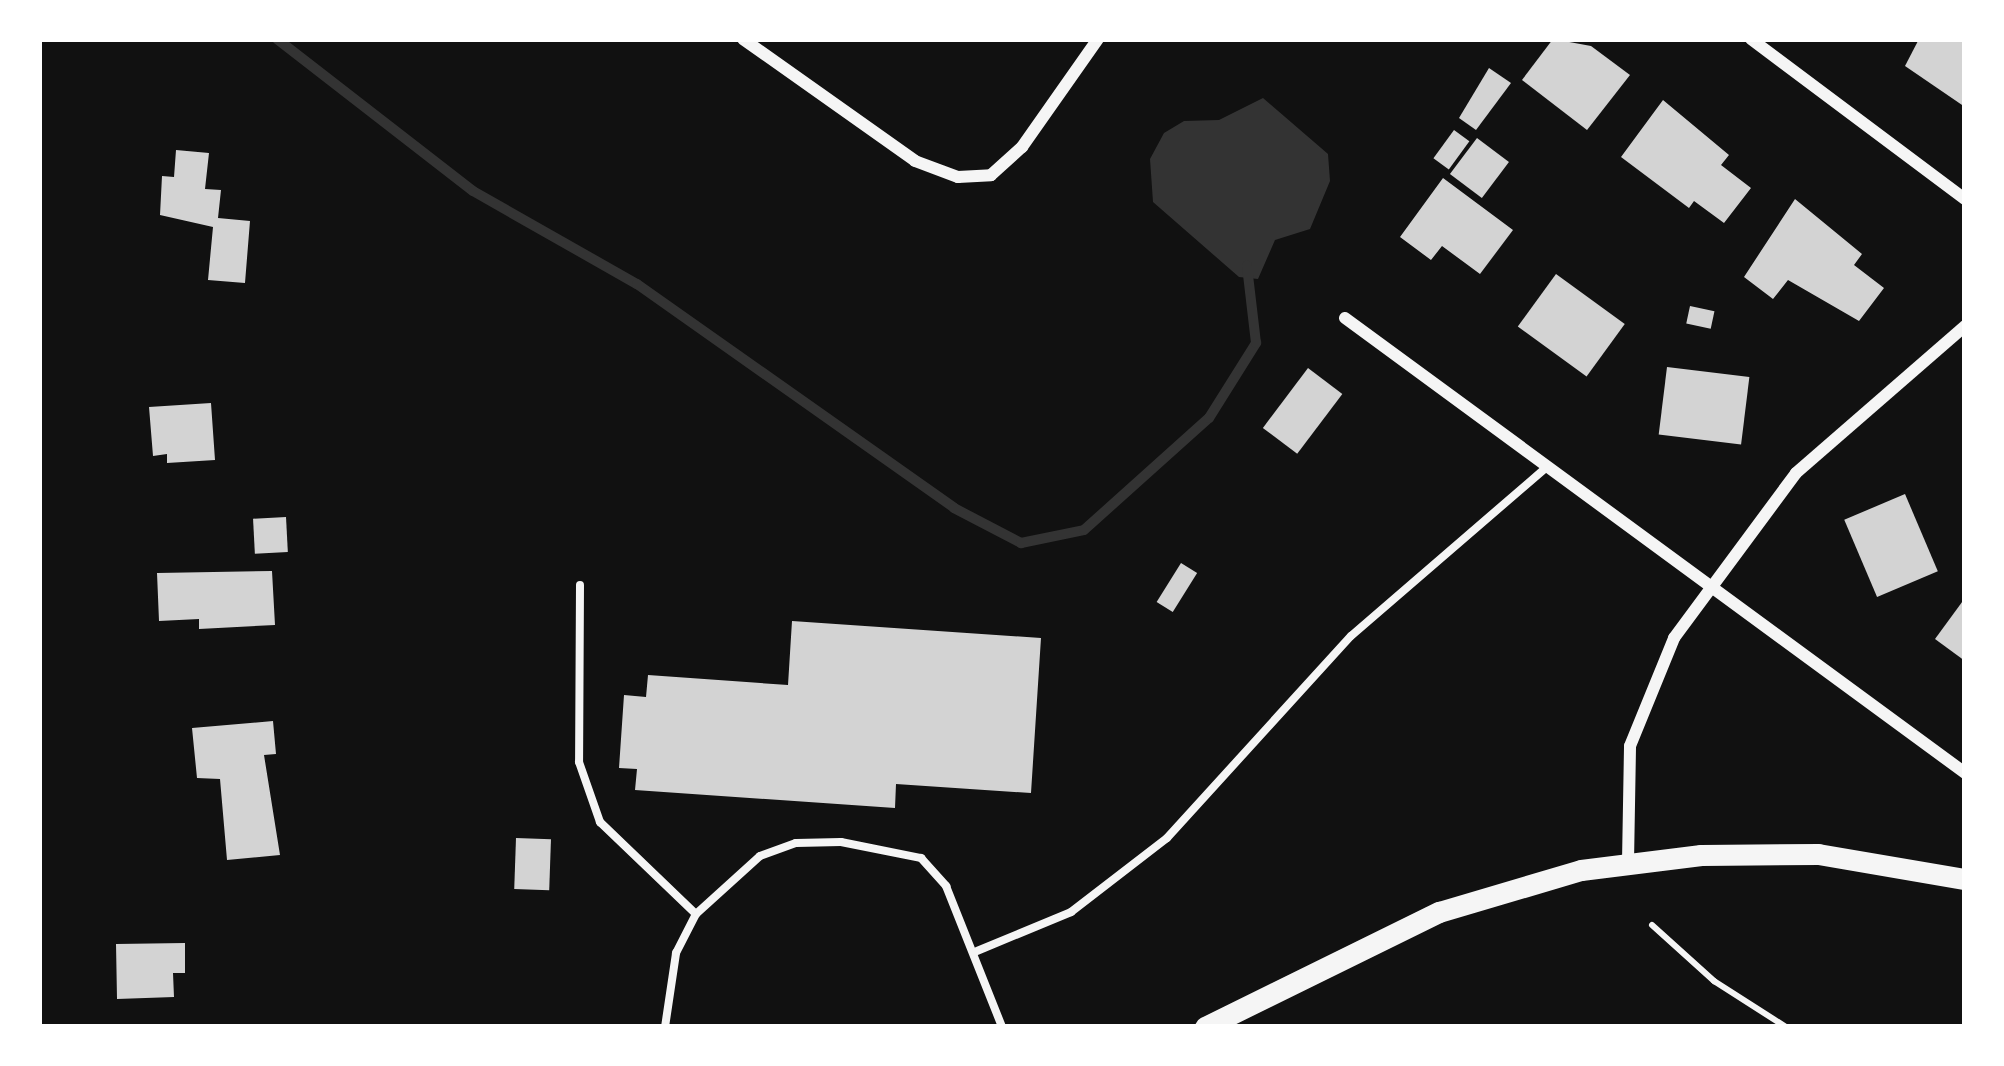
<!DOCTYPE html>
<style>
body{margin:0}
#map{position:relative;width:2004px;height:1066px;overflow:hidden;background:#111;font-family:"Fira Sans Condensed",sans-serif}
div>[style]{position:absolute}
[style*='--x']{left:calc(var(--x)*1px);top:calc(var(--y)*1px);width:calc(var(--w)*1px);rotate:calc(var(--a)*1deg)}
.water>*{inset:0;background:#333}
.stream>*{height:10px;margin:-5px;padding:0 5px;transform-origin:5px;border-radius:5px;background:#333}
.building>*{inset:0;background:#d3d3d3;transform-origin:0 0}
.path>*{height:6px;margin:-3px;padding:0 3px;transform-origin:3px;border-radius:3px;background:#f5f5f5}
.service>*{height:8px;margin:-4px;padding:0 4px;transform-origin:4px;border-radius:4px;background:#f5f5f5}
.minor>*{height:12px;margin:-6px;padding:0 6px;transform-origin:6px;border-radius:6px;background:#f5f5f5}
.tertiary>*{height:21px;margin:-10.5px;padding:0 10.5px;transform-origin:10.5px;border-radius:10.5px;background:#f5f5f5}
span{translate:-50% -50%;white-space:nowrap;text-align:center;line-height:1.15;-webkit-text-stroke:10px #fff;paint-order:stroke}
.frame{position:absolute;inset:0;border:42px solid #fff;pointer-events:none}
</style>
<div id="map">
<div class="water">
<div style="clip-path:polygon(1263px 98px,1328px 154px,1330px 181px,1310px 229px,1275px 240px,1258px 279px,1239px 277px,1153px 202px,1150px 159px,1164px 133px,1184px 121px,1219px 120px)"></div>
</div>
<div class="stream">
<div style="--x:277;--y:39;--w:248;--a:37.8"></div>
<div style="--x:473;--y:191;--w:189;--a:29.6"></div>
<div style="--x:637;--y:284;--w:388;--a:35.2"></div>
<div style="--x:954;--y:508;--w:76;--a:27.6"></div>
<div style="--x:1021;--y:543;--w:64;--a:-11.7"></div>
<div style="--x:1084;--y:530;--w:168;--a:-41.9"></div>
<div style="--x:1209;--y:418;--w:89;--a:-57.9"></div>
<div style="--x:1256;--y:343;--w:78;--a:-96.7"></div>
</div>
<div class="building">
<div style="clip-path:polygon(1553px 39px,1591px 46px,1630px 75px,1587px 130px,1522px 80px)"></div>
<div style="clip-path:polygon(1919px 39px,1965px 39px,1965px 107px,1905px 66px)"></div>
<div style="clip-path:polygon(1489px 68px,1511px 83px,1476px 130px,1459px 118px)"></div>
<div style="clip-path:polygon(1663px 100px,1729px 155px,1721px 165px,1751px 188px,1724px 223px,1694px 201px,1689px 208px,1621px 157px)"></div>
<div style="left:1454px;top:130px;width:19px;height:35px;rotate:36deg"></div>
<div style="left:1477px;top:138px;width:40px;height:45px;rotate:37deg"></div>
<div style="clip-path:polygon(176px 150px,209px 153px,205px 189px,221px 190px,218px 218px,250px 221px,245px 283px,208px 280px,213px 227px,160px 215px,162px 176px,174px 177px)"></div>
<div style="clip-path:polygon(1443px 178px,1513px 230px,1480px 274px,1442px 246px,1431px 260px,1400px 237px)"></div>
<div style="clip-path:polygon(1795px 199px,1862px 254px,1854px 265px,1884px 288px,1859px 321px,1788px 280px,1773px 299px,1744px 277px)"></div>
<div style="left:1556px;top:274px;width:85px;height:65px;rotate:36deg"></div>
<div style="left:1690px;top:306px;width:25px;height:18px;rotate:12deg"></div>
<div style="left:1667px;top:367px;width:83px;height:68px;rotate:7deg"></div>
<div style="left:1308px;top:368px;width:43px;height:75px;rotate:37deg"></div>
<div style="clip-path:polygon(211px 403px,215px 460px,167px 463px,167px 454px,153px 456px,149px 407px)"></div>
<div style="left:1905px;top:494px;width:84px;height:66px;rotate:67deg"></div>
<div style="left:286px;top:517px;width:35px;height:33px;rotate:87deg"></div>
<div style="left:1181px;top:563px;width:19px;height:46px;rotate:32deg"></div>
<div style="clip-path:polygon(272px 571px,275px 625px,199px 629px,199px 619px,159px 621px,157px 573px)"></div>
<div style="clip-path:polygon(1965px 598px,1965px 661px,1935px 639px)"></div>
<div style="clip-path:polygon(792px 621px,1041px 638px,1031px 793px,896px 784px,895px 808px,635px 790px,637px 769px,619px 768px,624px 695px,646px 697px,648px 675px,788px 685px)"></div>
<div style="clip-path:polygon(273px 721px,276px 754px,264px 755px,280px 855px,227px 860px,220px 779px,197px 778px,192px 728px)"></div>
<div style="left:516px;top:838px;width:35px;height:51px;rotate:2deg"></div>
<div style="clip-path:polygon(185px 943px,185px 973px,173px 973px,174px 997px,117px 999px,116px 944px)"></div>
</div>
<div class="path">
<div style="--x:1652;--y:925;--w:84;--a:42.1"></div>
<div style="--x:1714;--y:981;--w:85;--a:32.6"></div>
</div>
<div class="service">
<div style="--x:580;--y:585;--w:177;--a:90.3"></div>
<div style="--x:579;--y:762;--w:64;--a:70.7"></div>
<div style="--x:600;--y:822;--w:133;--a:43.8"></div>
<div style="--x:977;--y:951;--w:102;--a:-22.5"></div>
<div style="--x:1071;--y:912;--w:121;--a:-37.6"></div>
<div style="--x:1167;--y:838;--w:273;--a:-47.7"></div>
<div style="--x:1351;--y:636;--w:260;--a:-40.8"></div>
<div style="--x:665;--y:1027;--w:75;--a:-81.5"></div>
<div style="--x:676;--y:953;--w:44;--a:-62.9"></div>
<div style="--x:696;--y:914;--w:86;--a:-42.2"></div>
<div style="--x:760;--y:856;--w:38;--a:-20"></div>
<div style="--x:796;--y:843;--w:45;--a:-1.3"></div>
<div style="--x:841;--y:842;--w:82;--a:11.3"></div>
<div style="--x:921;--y:858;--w:38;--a:48"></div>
<div style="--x:946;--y:886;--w:152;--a:68.3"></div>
</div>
<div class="minor">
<div style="--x:743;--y:39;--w:211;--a:35.3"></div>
<div style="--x:915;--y:161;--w:46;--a:20.4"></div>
<div style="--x:958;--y:177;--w:33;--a:-3"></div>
<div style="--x:991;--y:175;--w:42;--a:-42.1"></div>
<div style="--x:1022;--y:147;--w:132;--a:-54.9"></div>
<div style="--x:1751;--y:39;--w:267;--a:36.8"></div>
<div style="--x:1345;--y:318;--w:769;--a:36.27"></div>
<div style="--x:1628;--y:862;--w:116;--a:-89"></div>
<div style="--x:1630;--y:746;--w:117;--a:-67.8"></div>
<div style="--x:1674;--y:638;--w:205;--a:-53.5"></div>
<div style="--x:1796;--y:473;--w:224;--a:-41"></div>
</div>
<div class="tertiary">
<div style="--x:1205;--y:1027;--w:261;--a:-26.2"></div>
<div style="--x:1439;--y:912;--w:148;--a:-16.5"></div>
<div style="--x:1581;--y:870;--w:121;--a:-7.1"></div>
<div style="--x:1701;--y:855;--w:117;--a:-0.5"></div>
<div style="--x:1818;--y:854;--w:149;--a:9.7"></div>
</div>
<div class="frame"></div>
</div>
